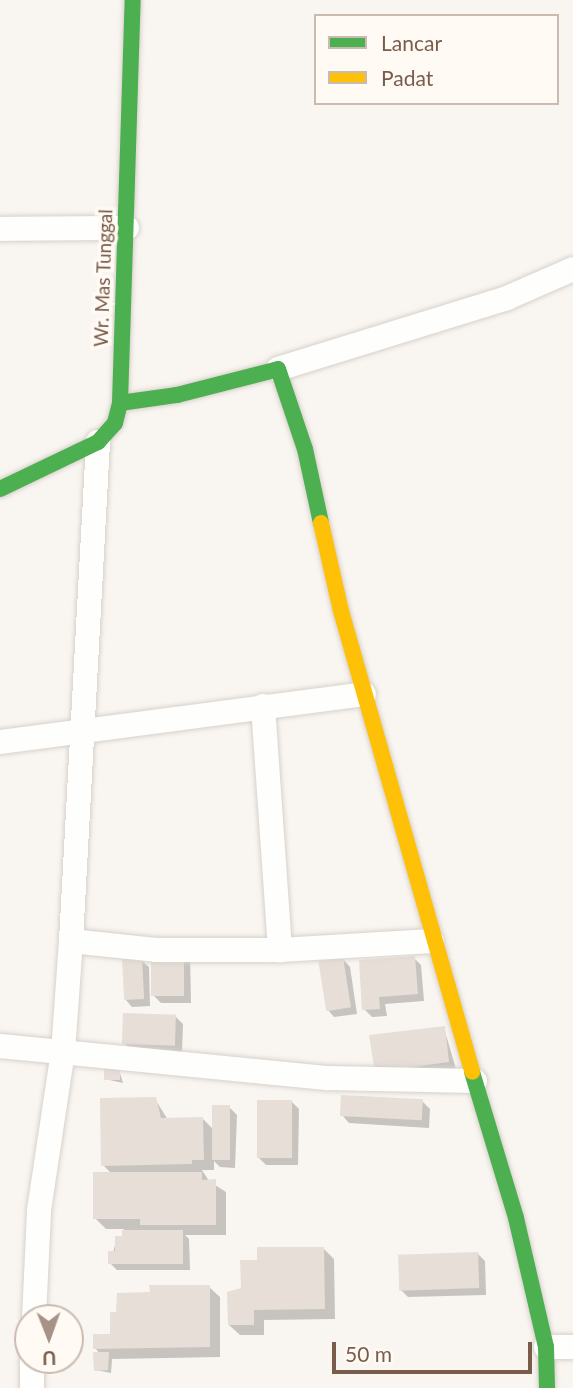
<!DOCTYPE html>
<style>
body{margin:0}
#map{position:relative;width:573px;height:1388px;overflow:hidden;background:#f9f5f0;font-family:Lato,sans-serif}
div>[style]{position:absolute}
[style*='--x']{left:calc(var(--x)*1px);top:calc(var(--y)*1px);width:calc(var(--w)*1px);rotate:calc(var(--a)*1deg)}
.shadow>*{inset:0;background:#0003}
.building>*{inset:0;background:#e6ded7;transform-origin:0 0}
.roads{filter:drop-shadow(0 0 2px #d7d1cb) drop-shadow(0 0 2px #d7d1cb)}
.street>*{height:24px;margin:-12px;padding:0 12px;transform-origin:12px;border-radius:12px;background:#fefefd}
.fast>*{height:16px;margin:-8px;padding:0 8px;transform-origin:8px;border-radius:8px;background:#4caf50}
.slow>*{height:16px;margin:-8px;padding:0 8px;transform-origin:8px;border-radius:8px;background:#ffc107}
span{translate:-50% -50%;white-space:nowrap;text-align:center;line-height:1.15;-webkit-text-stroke:7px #fffaf3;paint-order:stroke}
.street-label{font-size:19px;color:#7a5c4d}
.legend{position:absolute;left:314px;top:14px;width:245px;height:91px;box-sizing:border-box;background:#fffaf3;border:2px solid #cabbb1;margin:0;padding:9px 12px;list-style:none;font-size:21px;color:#7a5c4d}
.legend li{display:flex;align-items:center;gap:14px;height:35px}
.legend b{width:35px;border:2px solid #cabbb1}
.north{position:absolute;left:14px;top:1304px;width:70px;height:70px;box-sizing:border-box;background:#fffaf3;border:2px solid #cabbb1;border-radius:50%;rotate:179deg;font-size:19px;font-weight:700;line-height:28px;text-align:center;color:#7a5c4d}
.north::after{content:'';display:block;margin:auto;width:24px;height:32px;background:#a69286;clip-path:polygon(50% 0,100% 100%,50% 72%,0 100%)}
.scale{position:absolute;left:332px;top:1342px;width:200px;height:32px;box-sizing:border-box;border:4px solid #7a5c4d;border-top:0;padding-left:9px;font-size:21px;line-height:24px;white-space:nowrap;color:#7a5c4d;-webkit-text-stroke:5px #fffaf3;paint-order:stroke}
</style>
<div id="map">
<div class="shadow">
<div style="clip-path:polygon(190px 955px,191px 1003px,161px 1003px,154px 996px)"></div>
<div style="clip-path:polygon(414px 958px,421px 965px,424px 1001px,385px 1004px,387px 1016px,372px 1017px,364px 1009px)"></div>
<div style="clip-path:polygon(343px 959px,350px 967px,357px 1014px,334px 1017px,327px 1009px)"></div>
<div style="clip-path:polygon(141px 960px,149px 967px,150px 1006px,132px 1007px,125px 999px)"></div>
<div style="clip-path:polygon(175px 1016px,183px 1024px,182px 1052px,132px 1050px,124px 1043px)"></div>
<div style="clip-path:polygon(444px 1028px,456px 1069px,392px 1077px,375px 1066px)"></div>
<div style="clip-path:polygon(119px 1070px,123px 1083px,105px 1079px)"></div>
<div style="clip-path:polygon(155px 1099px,168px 1120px,203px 1119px,214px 1130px,229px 1107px,237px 1115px,235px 1168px,220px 1167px,214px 1161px,214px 1170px,202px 1170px,209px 1181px,226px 1192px,226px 1235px,185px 1235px,189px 1239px,190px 1270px,117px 1270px,110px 1263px,117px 1238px,123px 1238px,124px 1229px,106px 1229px,95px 1218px,112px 1174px,103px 1165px)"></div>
<div style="clip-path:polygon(292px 1102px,299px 1109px,298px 1165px,266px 1165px,258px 1157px)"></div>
<div style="clip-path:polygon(423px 1102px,430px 1109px,429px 1128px,349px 1123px,342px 1115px)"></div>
<div style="clip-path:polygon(323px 1248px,334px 1259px,335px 1319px,264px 1320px,264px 1335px,240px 1335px,229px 1325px,259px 1262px)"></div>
<div style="clip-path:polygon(478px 1254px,485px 1261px,486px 1295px,408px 1297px,400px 1289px)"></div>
<div style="clip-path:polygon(209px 1287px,220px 1297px,220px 1357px,112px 1359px,111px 1373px,96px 1370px,100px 1354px,95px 1348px,112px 1335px,118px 1313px,151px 1294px)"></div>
</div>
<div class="building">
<div style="left:151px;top:946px;width:33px;height:50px"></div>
<div style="clip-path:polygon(415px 956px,418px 994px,379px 997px,380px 1009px,362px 1010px,359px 960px)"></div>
<div style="left:343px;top:957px;width:51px;height:25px;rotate:81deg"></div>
<div style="left:142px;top:958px;width:41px;height:20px;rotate:87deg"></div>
<div style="left:123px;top:1013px;width:53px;height:31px;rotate:2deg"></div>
<div style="clip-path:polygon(445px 1026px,449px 1062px,383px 1071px,383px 1066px,374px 1067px,369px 1035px)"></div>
<div style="left:104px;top:1068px;width:16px;height:12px"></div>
<div style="left:341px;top:1095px;width:82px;height:21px;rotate:3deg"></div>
<div style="clip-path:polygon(156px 1097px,161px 1118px,203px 1117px,204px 1160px,192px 1160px,192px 1164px,101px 1166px,100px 1098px)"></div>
<div style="left:257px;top:1100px;width:35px;height:58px"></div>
<div style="left:212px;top:1105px;width:18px;height:55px"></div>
<div style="clip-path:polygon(93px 1172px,202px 1172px,202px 1180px,216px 1179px,216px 1225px,140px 1225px,140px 1219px,93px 1219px)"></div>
<div style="clip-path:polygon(122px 1230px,183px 1230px,183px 1264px,108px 1264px,108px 1251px,115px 1251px,115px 1236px,122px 1236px)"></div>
<div style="clip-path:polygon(257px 1247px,324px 1247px,325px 1309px,254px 1310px,254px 1325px,228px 1325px,227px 1292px,241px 1288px,240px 1260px,257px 1260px)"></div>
<div style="left:478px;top:1252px;width:36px;height:80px;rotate:88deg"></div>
<div style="clip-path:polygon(149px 1285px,210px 1285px,210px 1347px,93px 1349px,93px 1334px,110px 1334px,110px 1312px,116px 1312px,117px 1293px,150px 1292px)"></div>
<div style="clip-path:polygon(93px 1352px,109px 1352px,108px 1370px,94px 1371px)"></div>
</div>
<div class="roads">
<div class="street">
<div style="--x:0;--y:229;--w:127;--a:-0.5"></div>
<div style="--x:278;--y:369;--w:240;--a:-17.2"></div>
<div style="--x:507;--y:298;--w:72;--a:-23.7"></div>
<div style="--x:263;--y:706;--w:245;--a:86"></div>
<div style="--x:0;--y:742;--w:367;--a:-7.5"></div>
<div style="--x:71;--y:941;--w:85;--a:6"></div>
<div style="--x:156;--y:950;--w:124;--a:0"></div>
<div style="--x:280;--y:950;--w:152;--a:-3.4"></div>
<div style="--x:0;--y:1046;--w:330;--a:5.6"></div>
<div style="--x:328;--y:1078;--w:147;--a:1.2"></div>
<div style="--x:34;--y:1318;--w:108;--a:-87.3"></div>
<div style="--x:39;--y:1210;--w:160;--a:-81.4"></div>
<div style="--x:63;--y:1052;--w:111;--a:-85.9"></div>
<div style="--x:71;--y:941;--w:500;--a:-86.9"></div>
<div style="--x:546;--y:1347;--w:27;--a:0"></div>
<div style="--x:32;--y:1360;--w:28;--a:90"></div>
</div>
<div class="fast">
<div style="--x:120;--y:403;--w:58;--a:-8"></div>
<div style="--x:177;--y:395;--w:104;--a:-14.4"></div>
<div style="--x:278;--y:369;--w:84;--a:71.4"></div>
<div style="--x:305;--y:449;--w:76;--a:77.8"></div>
<div style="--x:0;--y:489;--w:109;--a:-25.6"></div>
<div style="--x:98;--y:442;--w:25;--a:-48"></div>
<div style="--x:115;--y:423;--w:21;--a:-76"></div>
<div style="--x:120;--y:403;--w:403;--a:-88.2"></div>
<div style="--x:472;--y:1072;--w:152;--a:73.2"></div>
<div style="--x:516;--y:1218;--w:132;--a:76.9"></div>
<div style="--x:546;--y:1347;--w:41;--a:88.6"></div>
</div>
<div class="slow">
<div style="--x:321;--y:523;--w:90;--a:77.2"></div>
<div style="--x:341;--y:611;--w:479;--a:74.1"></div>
</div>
</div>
<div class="street-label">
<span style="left:103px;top:278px;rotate:-88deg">Wr. Mas Tunggal</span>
</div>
<ul class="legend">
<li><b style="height:9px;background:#4caf50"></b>Lancar</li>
<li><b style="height:9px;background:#ffc107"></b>Padat</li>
</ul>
<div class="north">U</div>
<div class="scale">50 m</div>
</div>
